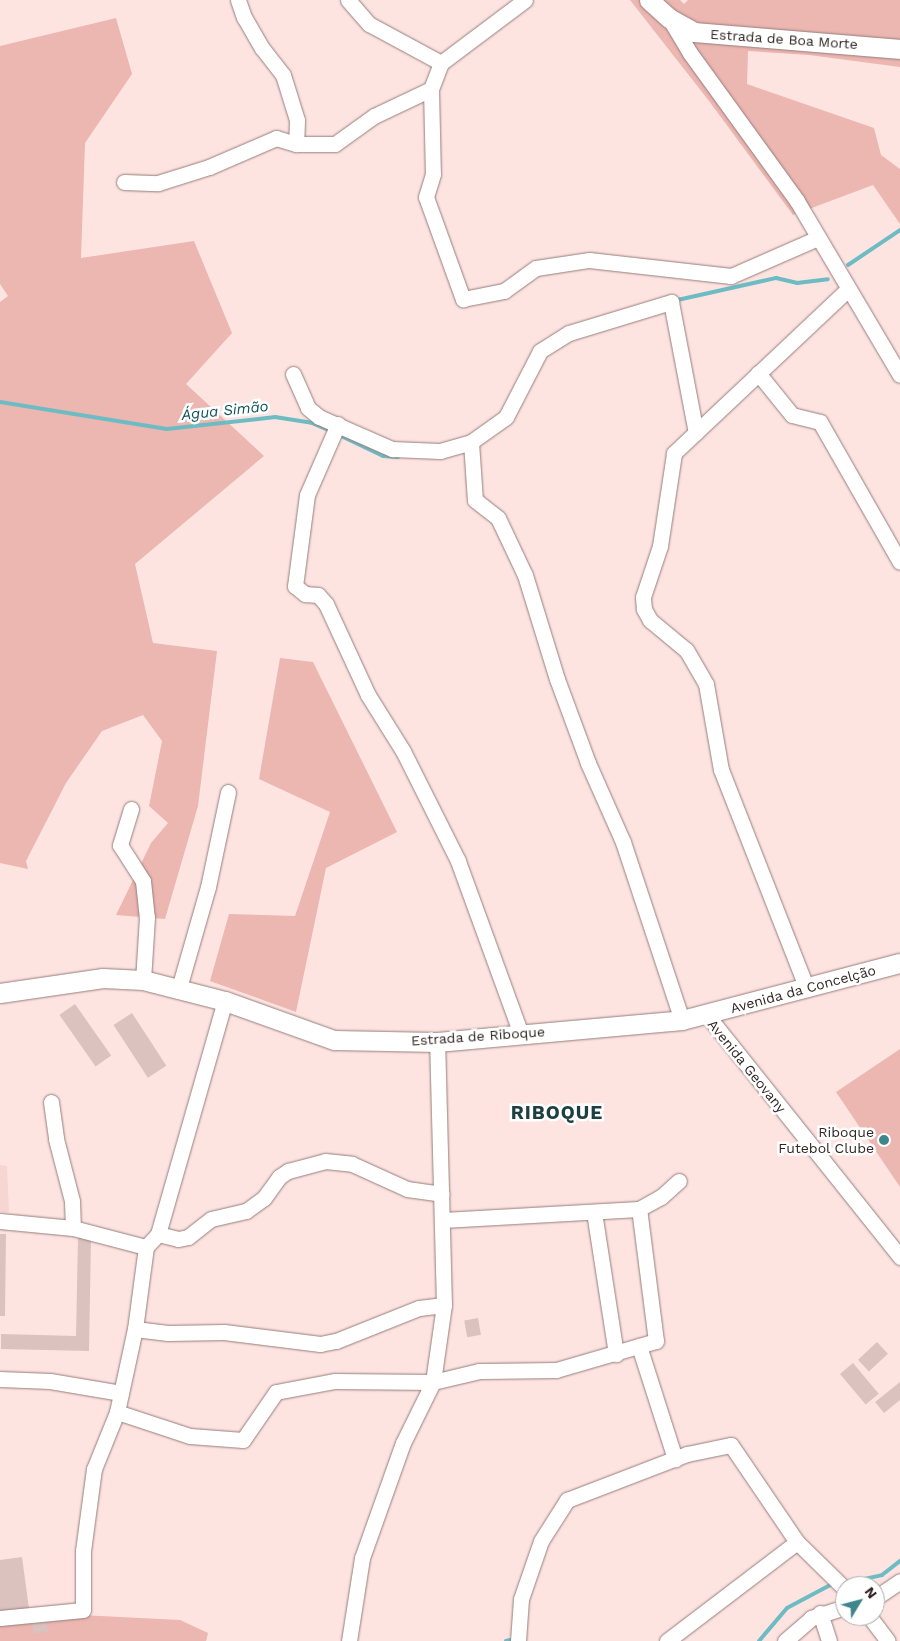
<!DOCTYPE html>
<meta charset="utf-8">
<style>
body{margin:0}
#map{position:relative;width:900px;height:1641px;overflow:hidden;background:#fee4e1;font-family:"Work Sans",sans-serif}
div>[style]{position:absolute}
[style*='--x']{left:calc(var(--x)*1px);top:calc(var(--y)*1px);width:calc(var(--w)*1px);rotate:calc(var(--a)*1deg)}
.built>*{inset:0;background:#f7d5d1}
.green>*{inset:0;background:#ecb6b1}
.stream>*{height:4px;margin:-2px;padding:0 2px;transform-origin:2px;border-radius:2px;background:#6ebcc3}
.building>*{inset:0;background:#dbc2bf;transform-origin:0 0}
.roads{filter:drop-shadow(0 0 1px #957e7b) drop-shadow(0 0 1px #957e7b)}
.minor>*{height:15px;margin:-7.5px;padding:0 7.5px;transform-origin:7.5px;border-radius:7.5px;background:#fff}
.major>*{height:19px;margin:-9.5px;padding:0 9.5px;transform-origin:9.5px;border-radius:9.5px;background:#fff}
.dots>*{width:14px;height:14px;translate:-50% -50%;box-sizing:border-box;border:2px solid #fff;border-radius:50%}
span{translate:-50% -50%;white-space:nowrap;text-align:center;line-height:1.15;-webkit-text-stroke:5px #fff;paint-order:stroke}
.street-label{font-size:14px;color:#302625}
.poi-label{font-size:14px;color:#302625}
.right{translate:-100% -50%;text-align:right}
.water-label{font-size:15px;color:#0f545a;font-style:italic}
.district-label{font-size:19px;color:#1d3f42;font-weight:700;letter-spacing:1px}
.north{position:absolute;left:835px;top:1576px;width:50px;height:50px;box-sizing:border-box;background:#fff;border:1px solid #aca8a8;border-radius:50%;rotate:53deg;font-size:14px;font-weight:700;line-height:20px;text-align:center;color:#302625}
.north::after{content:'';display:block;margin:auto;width:18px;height:22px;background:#3e868c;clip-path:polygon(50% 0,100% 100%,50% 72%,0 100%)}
</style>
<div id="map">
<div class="built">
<div style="clip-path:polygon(0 1165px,7px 1166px,9px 1212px,0 1212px)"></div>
</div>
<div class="green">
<div style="clip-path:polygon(630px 0,680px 0,684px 4px,688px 0,900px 0,900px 67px,809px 55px,748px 51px,747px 84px,874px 128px,881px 155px,900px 169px,900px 224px,873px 185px,793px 215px,709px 101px)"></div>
<div style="clip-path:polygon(116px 18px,132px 74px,85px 143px,81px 258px,194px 241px,232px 333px,186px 384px,264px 456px,135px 564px,153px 643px,217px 651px,198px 806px,165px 919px,116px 915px,151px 843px,168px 823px,149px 806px,162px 741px,143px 715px,102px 731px,66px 783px,26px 861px,28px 869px,0 863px,0 302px,8px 296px,0 284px,0 46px)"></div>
<div style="clip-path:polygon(280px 658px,313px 662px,397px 832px,326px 868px,296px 1012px,210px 981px,229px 914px,295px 916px,330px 812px,259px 779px)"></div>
<div style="clip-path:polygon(900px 1049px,900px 1187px,836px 1092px)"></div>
<div style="clip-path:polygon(0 1611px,180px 1620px,208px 1633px,206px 1641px,0 1641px)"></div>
</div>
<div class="stream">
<div style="--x:848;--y:265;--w:63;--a:-33.9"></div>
<div style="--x:673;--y:301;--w:106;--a:-12.6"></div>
<div style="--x:776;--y:278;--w:22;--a:13"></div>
<div style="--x:797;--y:283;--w:31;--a:-7"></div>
<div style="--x:0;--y:402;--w:169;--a:9.2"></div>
<div style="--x:167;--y:429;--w:109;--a:-6.3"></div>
<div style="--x:275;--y:417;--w:37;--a:9"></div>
<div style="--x:312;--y:423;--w:21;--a:23"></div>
<div style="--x:337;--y:434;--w:51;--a:25.6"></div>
<div style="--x:383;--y:456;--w:15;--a:4"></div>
<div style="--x:845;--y:1583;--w:38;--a:-12"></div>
<div style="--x:882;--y:1575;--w:23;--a:-38"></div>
<div style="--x:506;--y:1641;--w:4;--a:-14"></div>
<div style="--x:759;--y:1641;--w:43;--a:-49.7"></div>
<div style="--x:787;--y:1608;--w:49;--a:-28.1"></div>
</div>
<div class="building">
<div style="left:75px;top:1004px;width:63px;height:19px;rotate:55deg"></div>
<div style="left:132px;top:1013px;width:63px;height:22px;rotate:57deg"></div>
<div style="clip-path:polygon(0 1234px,6px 1234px,5px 1316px,0 1316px)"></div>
<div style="clip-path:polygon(78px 1238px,91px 1238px,89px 1351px,1px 1349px,1px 1334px,76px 1336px)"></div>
<div style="left:478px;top:1318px;width:17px;height:14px;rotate:80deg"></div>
<div style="left:877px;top:1342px;width:16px;height:26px;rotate:47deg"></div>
<div style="left:853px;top:1363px;width:40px;height:17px;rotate:50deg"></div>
<div style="clip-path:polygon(900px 1382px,900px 1400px,884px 1413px,875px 1402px)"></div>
<div style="clip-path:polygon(22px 1557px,29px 1609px,0 1613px,0 1560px)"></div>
<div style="left:47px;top:1621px;width:11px;height:15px;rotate:85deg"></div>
</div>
<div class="roads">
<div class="minor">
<div style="--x:238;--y:0;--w:18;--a:71"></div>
<div style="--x:244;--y:17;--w:36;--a:60"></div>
<div style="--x:262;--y:48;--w:34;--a:52"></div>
<div style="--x:283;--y:75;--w:47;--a:72.7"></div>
<div style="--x:297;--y:120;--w:24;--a:92"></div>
<div style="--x:348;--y:0;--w:32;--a:49"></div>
<div style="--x:369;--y:24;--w:82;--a:28.4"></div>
<div style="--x:669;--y:18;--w:41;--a:59"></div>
<div style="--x:690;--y:53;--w:183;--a:54.1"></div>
<div style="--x:797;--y:201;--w:202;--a:59.4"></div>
<div style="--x:431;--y:89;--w:85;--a:88.7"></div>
<div style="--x:433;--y:174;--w:24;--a:107"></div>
<div style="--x:426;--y:197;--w:109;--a:70.1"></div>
<div style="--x:463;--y:299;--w:42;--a:-11"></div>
<div style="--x:504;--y:291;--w:39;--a:-36"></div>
<div style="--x:536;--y:268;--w:54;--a:-8.6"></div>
<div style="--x:589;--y:260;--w:143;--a:6.4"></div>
<div style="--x:731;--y:276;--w:95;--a:-23.6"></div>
<div style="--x:124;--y:182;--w:34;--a:2"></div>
<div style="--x:158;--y:183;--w:53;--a:-17.4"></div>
<div style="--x:209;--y:167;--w:73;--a:-23.4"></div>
<div style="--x:276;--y:138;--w:21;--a:17"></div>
<div style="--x:296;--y:144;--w:39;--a:0"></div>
<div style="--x:335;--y:144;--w:48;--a:-35.7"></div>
<div style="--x:374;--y:116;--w:63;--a:-25.3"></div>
<div style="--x:431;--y:89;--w:28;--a:-69"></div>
<div style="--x:441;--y:63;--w:105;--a:-36.9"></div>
<div style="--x:758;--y:373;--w:54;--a:51"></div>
<div style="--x:792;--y:415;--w:29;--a:14"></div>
<div style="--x:820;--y:422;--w:161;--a:60.3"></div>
<div style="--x:293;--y:374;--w:37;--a:66"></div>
<div style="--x:308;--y:408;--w:14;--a:39"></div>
<div style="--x:319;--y:417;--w:80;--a:23.7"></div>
<div style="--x:392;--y:449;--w:48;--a:2.4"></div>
<div style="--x:440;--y:451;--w:32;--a:-16"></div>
<div style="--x:471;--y:442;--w:43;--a:-35.5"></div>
<div style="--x:506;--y:417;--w:74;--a:-62.7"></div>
<div style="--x:540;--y:351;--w:34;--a:-32"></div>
<div style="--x:569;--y:333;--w:107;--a:-16.9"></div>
<div style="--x:671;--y:302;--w:133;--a:79.2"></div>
<div style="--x:338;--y:424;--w:77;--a:113.6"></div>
<div style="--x:307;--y:495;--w:92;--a:97.5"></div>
<div style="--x:295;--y:586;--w:13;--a:39"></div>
<div style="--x:305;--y:594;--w:13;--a:4"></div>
<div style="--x:318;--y:595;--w:12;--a:48"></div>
<div style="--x:326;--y:604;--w:100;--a:65.2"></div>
<div style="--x:368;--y:695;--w:66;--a:58"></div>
<div style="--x:403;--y:751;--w:123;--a:63.4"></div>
<div style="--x:458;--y:861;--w:184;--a:70"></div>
<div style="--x:471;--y:442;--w:58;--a:86.1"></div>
<div style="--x:475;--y:500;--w:29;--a:38"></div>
<div style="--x:498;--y:518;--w:63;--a:64.7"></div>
<div style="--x:525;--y:575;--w:109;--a:72.9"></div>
<div style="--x:557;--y:679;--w:90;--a:69.7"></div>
<div style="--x:588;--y:763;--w:86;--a:66.1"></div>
<div style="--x:623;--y:842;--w:188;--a:71.7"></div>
<div style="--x:131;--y:809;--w:38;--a:107"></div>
<div style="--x:120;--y:845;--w:43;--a:57.4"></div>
<div style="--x:143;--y:881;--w:36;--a:84"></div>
<div style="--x:147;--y:917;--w:63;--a:93.6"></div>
<div style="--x:179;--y:988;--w:105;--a:-74"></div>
<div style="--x:208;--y:887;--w:97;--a:-78.1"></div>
<div style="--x:807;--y:989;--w:235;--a:-111.4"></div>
<div style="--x:721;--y:770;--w:87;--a:-99.9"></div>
<div style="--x:706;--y:684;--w:39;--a:-120"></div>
<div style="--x:686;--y:650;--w:47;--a:-140.2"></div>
<div style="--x:650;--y:620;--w:13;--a:-119"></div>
<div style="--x:644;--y:609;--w:12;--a:-95"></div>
<div style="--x:643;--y:597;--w:54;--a:-71.6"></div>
<div style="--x:660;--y:546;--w:94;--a:-81.4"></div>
<div style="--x:674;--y:453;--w:239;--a:-43.3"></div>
<div style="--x:707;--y:1015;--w:310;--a:51.4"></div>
<div style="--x:51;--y:1102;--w:37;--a:82"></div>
<div style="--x:56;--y:1139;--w:64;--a:75.5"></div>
<div style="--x:72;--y:1201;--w:27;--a:88"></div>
<div style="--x:594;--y:1212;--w:144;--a:81.2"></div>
<div style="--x:443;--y:1220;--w:196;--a:-3.2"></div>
<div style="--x:639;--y:1209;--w:25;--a:-29"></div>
<div style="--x:661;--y:1197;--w:24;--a:-42"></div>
<div style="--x:0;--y:1221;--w:73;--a:5.5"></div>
<div style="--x:73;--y:1228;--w:75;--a:14.6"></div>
<div style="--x:158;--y:1234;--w:21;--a:14"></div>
<div style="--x:178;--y:1239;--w:10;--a:-11"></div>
<div style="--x:188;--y:1237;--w:29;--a:-38"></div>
<div style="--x:211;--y:1219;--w:36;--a:-13"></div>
<div style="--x:246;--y:1211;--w:22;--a:-36"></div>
<div style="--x:264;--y:1198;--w:26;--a:-54"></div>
<div style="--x:279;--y:1177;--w:11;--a:-34"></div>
<div style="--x:288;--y:1171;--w:38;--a:-15"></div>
<div style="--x:325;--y:1161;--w:27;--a:6"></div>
<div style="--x:352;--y:1164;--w:60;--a:24.4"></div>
<div style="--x:407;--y:1189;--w:35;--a:8"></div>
<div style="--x:135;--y:1329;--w:33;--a:7"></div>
<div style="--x:168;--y:1333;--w:56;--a:-1"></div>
<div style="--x:224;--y:1332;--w:97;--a:7.1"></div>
<div style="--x:320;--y:1344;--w:16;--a:-11"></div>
<div style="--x:336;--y:1341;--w:89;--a:-21.7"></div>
<div style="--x:419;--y:1308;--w:25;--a:-7"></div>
<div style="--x:639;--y:1346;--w:119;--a:72.3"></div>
<div style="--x:0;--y:1379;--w:50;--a:2.3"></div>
<div style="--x:50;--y:1381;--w:72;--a:9.6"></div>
<div style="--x:117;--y:1412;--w:77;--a:18.2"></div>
<div style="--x:190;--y:1436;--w:53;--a:4.3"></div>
<div style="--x:243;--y:1440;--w:58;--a:-55.5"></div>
<div style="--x:276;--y:1392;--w:60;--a:-10.6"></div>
<div style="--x:335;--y:1381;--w:98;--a:0.6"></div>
<div style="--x:433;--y:1382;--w:47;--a:-13.4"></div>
<div style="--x:479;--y:1371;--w:77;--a:-0.7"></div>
<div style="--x:556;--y:1370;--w:104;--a:-16.2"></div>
<div style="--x:656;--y:1341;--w:133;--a:-97.3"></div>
<div style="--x:875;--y:1598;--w:30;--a:-34"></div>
<div style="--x:820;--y:1613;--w:29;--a:72"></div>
<div style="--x:869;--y:1616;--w:31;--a:53"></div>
<div style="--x:0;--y:1618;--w:83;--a:-5.5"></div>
<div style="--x:83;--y:1610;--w:59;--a:-90"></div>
<div style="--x:83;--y:1551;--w:83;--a:-82.4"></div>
<div style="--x:94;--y:1469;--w:61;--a:-68"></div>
<div style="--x:117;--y:1412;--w:85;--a:-77.8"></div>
<div style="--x:135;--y:1329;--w:83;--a:-82.4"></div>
<div style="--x:146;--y:1247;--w:18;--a:-47"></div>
<div style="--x:158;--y:1234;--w:242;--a:-74"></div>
<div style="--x:349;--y:1641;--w:84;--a:-81.1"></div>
<div style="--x:362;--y:1558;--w:122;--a:-70.4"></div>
<div style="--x:403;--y:1443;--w:68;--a:-63.8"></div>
<div style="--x:433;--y:1382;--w:78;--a:-81.9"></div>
<div style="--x:444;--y:1305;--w:263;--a:-91.5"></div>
<div style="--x:518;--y:1641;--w:42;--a:-85.9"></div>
<div style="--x:521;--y:1599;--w:61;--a:-71"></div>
<div style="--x:541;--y:1541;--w:49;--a:-57.6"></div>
<div style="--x:567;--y:1500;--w:129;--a:-21"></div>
<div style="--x:687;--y:1454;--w:45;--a:-11.6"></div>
<div style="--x:731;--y:1445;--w:117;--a:55.8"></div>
<div style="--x:797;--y:1542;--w:67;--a:44.4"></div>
<div style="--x:667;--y:1641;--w:163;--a:-37.3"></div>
<div style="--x:785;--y:1641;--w:35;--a:-41"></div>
<div style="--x:811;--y:1618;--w:36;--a:-18"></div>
</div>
<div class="major">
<div style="--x:649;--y:0;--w:27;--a:42"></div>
<div style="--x:669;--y:18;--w:29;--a:29"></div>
<div style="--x:694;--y:32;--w:207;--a:4.7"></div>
<div style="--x:0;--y:993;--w:104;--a:-8.3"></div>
<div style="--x:103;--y:978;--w:40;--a:2.9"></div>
<div style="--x:143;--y:980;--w:85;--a:14.4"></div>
<div style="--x:225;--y:1001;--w:116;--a:19.7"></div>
<div style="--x:334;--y:1040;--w:103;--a:1.1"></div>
<div style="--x:437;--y:1042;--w:246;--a:-5.1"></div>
<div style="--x:682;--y:1020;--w:225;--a:-14.7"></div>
</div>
</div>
<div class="dots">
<div style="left:884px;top:1140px;background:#3e868c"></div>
</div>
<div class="street-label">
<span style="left:784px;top:39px;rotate:4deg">Estrada de Boa Morte</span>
<span style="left:803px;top:989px;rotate:-15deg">Avenida da Concelção</span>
<span style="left:478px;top:1036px;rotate:-4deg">Estrada de Riboque</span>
<span style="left:747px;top:1066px;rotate:51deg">Avenida Geovany</span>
</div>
<div class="poi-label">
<span class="right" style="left:874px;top:1140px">Riboque<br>Futebol Clube</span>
</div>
<div class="water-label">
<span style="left:225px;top:411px;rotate:-6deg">Água Simão</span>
</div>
<div class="district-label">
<span style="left:557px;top:1113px">RIBOQUE</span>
</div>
<div class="north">N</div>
</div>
